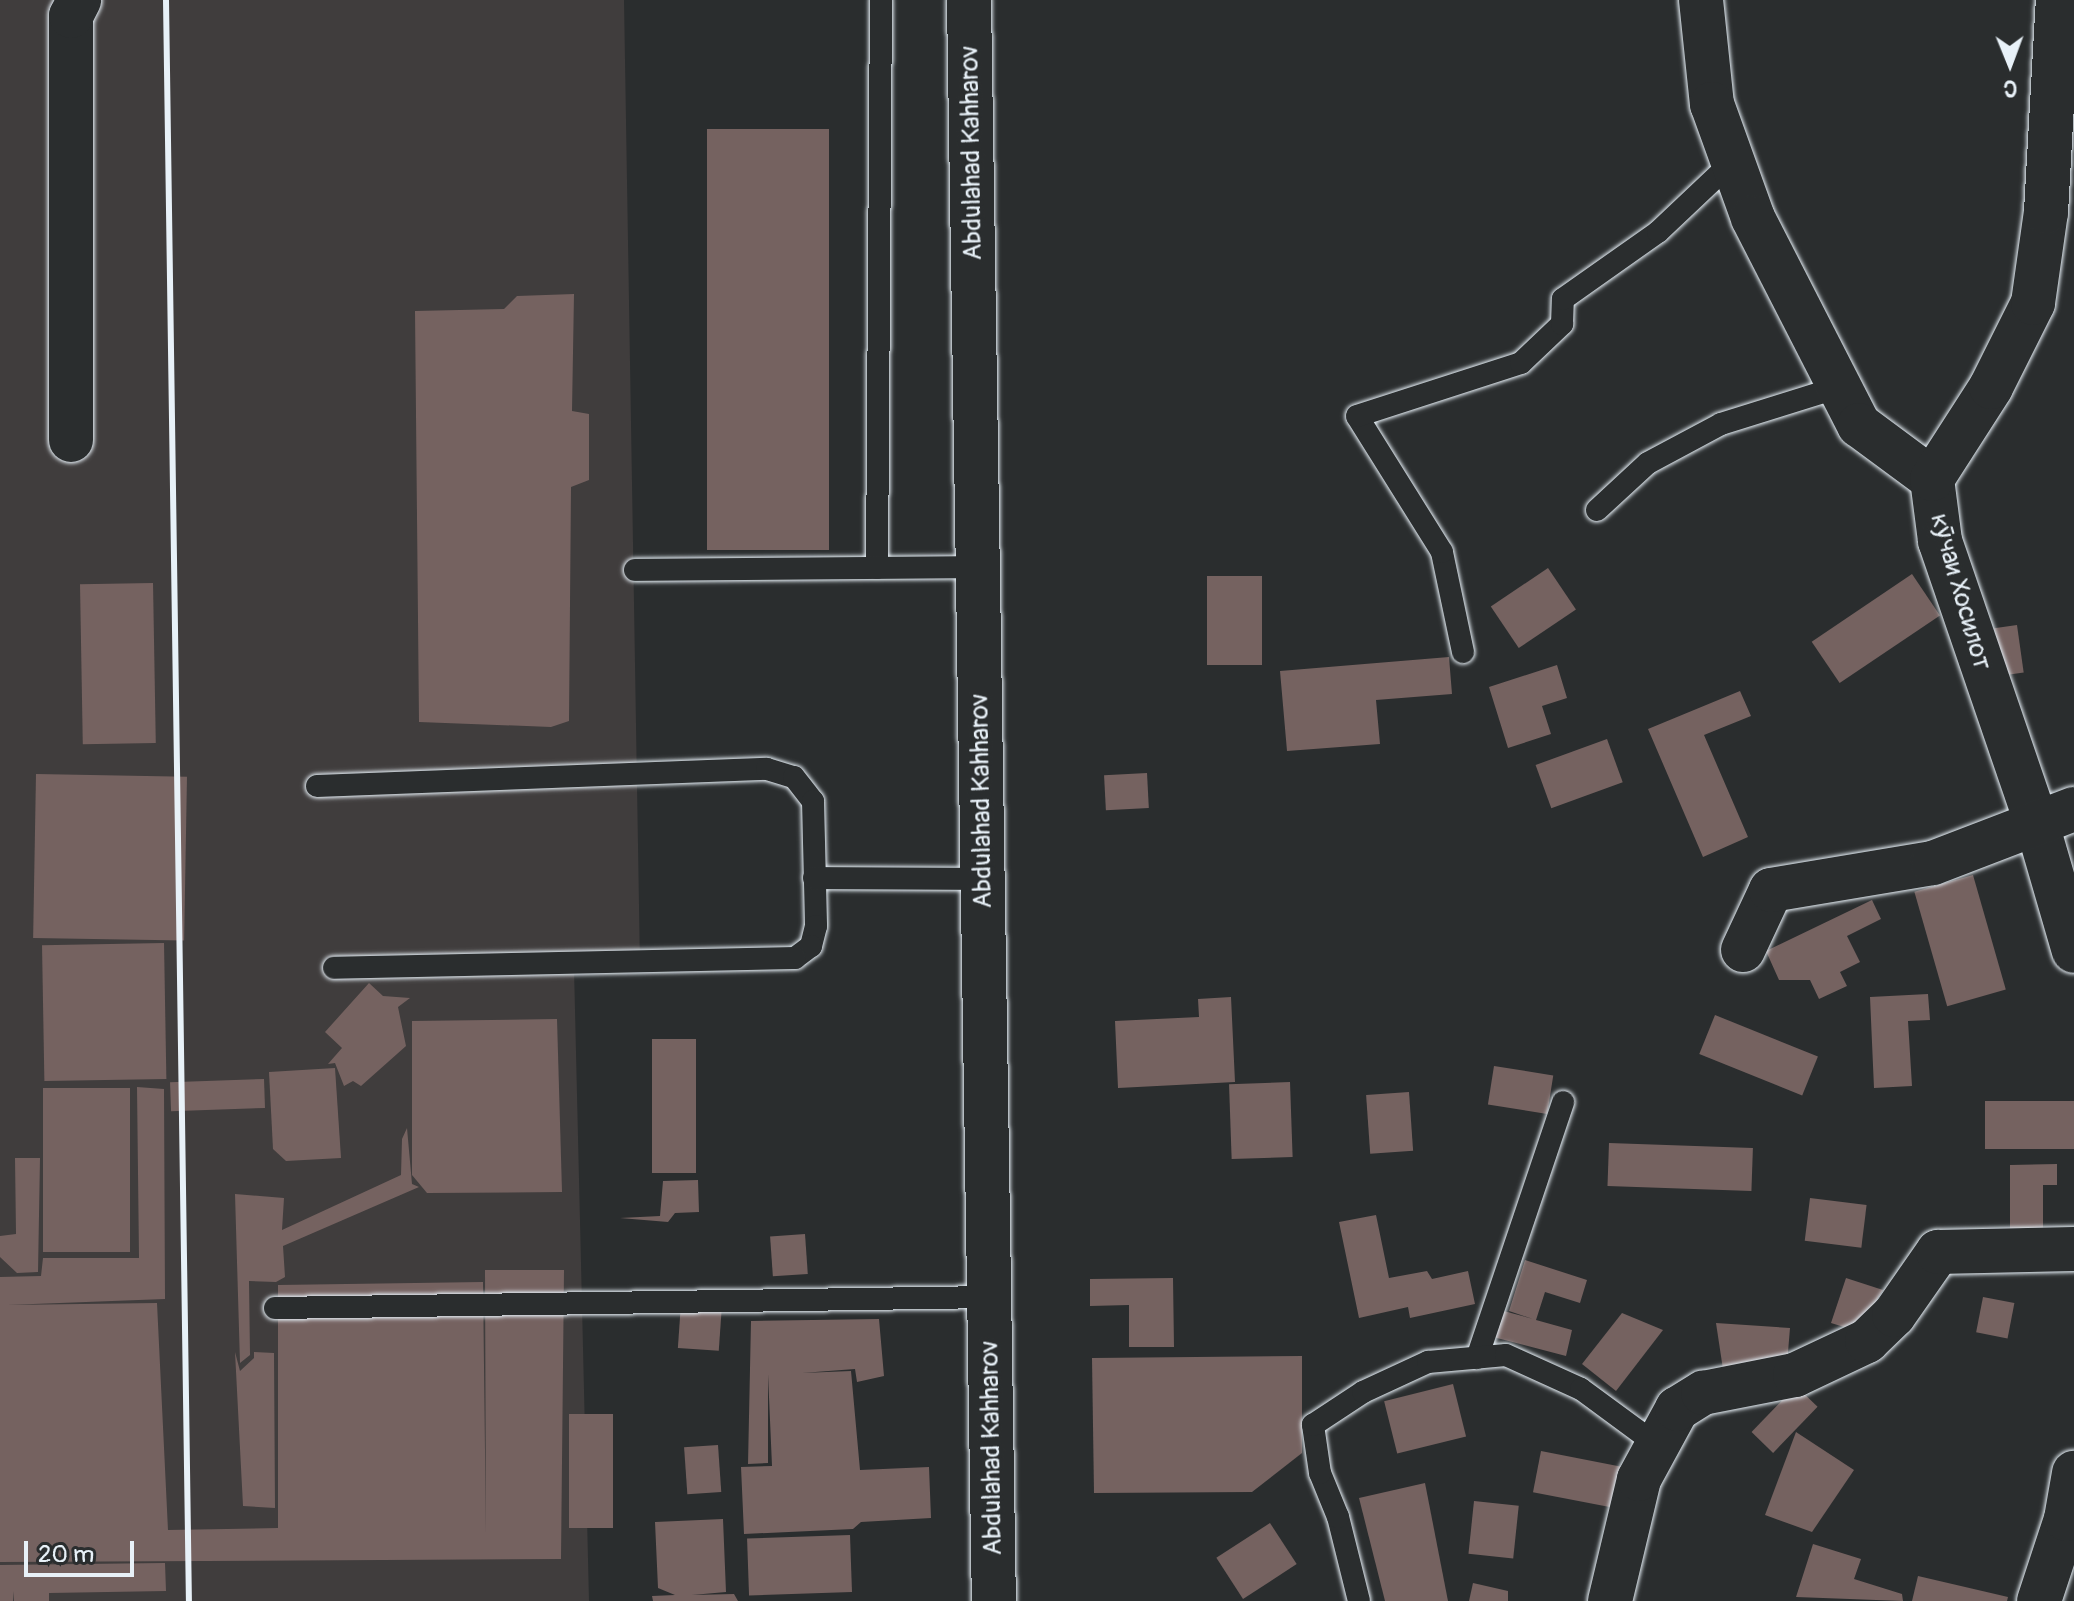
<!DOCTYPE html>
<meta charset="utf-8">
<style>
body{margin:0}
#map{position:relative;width:2074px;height:1601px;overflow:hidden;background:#2a2d2e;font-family:Pangolin,sans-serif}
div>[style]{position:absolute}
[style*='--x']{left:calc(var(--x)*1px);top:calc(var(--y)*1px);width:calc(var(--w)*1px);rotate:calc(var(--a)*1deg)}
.built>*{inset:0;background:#403d3d}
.building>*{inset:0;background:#756260;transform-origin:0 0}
.roads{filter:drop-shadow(0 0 2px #e8f1f8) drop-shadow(0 0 2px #e8f1f8)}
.lane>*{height:22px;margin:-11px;padding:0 11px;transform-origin:11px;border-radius:11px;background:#2a2d2e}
.street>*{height:44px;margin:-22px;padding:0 22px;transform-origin:22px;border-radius:22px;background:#2a2d2e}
.secondary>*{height:44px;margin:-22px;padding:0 22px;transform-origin:22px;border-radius:22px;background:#2a2d2e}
.rail>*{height:6px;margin:-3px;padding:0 3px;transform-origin:3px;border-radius:3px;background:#e8f1f8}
span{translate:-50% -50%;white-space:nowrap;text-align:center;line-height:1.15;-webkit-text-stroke:8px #2a2d2e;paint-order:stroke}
.street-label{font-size:26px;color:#e8f1f8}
.north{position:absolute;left:1970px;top:24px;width:80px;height:80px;-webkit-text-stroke:6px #2a2d2e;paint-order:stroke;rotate:179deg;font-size:22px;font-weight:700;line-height:32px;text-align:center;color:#e8f1f8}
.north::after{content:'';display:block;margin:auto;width:28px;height:36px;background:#e8f1f8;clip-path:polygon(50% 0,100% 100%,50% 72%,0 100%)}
.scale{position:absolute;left:24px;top:1541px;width:110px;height:36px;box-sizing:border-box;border:4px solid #e8f1f8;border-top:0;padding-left:10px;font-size:24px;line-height:28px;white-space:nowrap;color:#e8f1f8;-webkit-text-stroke:6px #2a2d2e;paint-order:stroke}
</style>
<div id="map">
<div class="built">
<div style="clip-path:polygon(0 0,624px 0,640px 966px,574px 968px,589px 1601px,0 1601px)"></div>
</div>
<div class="building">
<div style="left:707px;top:129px;width:122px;height:421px"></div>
<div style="clip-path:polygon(574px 294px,572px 411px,589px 414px,589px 480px,571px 487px,569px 721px,551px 727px,419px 722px,415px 311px,504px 309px,517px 296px)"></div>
<div style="left:1548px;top:568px;width:50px;height:69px;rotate:56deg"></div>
<div style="left:1912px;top:574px;width:50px;height:121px;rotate:56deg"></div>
<div style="left:1207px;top:576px;width:55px;height:89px"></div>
<div style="left:153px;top:583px;width:160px;height:73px;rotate:89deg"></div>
<div style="left:2017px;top:625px;width:48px;height:23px;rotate:82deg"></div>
<div style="clip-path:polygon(1449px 657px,1452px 694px,1376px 700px,1380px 744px,1287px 751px,1280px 671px)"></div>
<div style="clip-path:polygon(1557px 665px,1567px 698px,1542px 706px,1551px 734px,1508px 748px,1489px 687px)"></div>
<div style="clip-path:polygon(1740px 691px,1751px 716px,1704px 735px,1748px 837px,1703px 857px,1648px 729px)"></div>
<div style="left:1607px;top:739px;width:46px;height:76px;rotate:70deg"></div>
<div style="left:1147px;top:773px;width:35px;height:43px;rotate:87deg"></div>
<div style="left:36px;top:774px;width:151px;height:164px;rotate:1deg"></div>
<div style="left:1973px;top:875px;width:119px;height:61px;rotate:74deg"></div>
<div style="clip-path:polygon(1872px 900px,1881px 919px,1847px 936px,1860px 962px,1840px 972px,1847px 986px,1819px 999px,1810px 980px,1779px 980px,1766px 951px)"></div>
<div style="left:164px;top:943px;width:136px;height:122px;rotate:89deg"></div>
<div style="clip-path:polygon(369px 983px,383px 996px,410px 998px,398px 1007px,406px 1046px,361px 1086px,353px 1081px,344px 1086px,335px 1063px,328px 1064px,342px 1048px,325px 1032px)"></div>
<div style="clip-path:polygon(1928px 994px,1930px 1020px,1908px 1021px,1912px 1086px,1874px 1088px,1870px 997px)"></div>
<div style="clip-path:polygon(1231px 997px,1235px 1082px,1118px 1088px,1115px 1021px,1199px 1017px,1198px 999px)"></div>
<div style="left:1715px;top:1015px;width:111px;height:42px;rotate:22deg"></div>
<div style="clip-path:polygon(557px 1019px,562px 1192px,427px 1193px,412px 1175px,412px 1021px)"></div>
<div style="left:652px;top:1039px;width:44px;height:134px"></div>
<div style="left:1494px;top:1066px;width:60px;height:39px;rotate:9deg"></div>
<div style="clip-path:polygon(335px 1068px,341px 1158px,286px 1161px,273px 1149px,269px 1072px)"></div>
<div style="left:264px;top:1079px;width:29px;height:94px;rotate:88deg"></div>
<div style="left:1290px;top:1082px;width:75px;height:61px;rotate:88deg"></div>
<div style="clip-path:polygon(137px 1087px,164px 1089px,165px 1299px,7px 1305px,157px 1303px,168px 1530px,278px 1528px,278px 1285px,483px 1282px,486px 1534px,485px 1270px,564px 1270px,561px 1559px,0 1562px,0 1277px,41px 1276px,43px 1258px,139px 1258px)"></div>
<div style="left:43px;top:1088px;width:87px;height:164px"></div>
<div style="left:1409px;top:1092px;width:59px;height:43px;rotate:86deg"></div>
<div style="left:2074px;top:1101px;width:48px;height:89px;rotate:90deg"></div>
<div style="clip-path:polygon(407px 1128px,412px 1184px,419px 1187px,283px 1246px,285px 1277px,276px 1282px,249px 1281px,250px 1355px,240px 1363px,235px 1194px,284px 1198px,282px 1230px,401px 1175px,402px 1139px)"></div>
<div style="left:1609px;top:1143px;width:144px;height:43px;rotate:2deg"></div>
<div style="clip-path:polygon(15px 1158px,40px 1158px,38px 1272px,17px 1273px,0 1257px,0 1236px,16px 1234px)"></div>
<div style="clip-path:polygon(2057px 1164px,2057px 1185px,2043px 1185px,2043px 1235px,2010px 1235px,2010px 1165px)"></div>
<div style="clip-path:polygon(698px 1180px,699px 1212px,675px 1213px,668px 1222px,620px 1218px,660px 1216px,663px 1181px)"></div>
<div style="left:1810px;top:1198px;width:57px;height:43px;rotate:7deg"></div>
<div style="clip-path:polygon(1376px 1215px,1389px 1278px,1427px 1271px,1432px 1279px,1468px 1271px,1475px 1304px,1410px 1318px,1408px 1307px,1359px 1318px,1339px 1222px)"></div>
<div style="left:805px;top:1234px;width:40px;height:35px;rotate:86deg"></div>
<div style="clip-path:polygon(1525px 1260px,1587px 1280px,1580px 1303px,1545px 1292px,1536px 1320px,1572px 1330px,1566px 1356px,1493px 1337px,1500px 1310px,1533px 1319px,1509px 1311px)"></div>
<div style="clip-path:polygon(1173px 1278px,1174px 1347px,1129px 1347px,1129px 1305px,1090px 1306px,1090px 1279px)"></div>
<div style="clip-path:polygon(1846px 1278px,1883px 1290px,1857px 1331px,1831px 1323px)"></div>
<div style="left:1983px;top:1297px;width:32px;height:36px;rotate:11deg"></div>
<div style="left:681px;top:1303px;width:41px;height:45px;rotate:4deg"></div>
<div style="clip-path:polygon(1622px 1313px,1663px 1330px,1616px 1391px,1582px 1364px)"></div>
<div style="clip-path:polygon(879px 1319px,884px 1376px,857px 1382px,855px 1369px,802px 1373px,851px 1371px,860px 1470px,929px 1467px,931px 1518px,861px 1522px,853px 1529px,744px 1534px,741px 1467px,772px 1466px,768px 1374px,768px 1463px,748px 1464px,751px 1321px)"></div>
<div style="clip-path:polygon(1716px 1323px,1790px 1328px,1787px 1364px,1724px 1376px)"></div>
<div style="clip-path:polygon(235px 1352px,240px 1371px,254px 1358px,254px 1352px,274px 1353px,275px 1508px,243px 1506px)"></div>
<div style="clip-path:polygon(1302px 1356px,1302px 1453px,1252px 1492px,1094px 1493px,1092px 1358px)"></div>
<div style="left:1453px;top:1384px;width:54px;height:71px;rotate:76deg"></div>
<div style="left:1796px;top:1386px;width:30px;height:64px;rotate:44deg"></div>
<div style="left:569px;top:1414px;width:44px;height:114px"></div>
<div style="clip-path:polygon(1796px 1432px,1854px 1470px,1812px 1532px,1765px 1515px)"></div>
<div style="left:718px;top:1445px;width:47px;height:34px;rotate:86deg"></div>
<div style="left:1541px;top:1451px;width:82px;height:42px;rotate:11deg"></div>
<div style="clip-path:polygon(1425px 1483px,1448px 1601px,1385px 1601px,1359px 1498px)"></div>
<div style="left:1474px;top:1501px;width:45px;height:53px;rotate:6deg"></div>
<div style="clip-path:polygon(723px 1519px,726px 1592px,692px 1595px,734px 1594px,738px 1601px,653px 1601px,652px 1596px,675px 1595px,658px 1588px,655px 1522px)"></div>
<div style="left:1270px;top:1523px;width:49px;height:64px;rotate:57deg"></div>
<div style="left:850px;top:1535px;width:57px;height:103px;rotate:88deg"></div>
<div style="clip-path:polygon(1813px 1544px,1861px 1559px,1854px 1579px,1902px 1594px,1903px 1601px,1796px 1597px)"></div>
<div style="clip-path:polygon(165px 1563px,166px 1591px,49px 1593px,49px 1601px,14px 1601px,13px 1591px,13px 1601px,0 1601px,0 1565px)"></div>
<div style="clip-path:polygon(1918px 1576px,2008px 1597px,2007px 1601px,1912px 1601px)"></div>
<div style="clip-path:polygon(1473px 1583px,1508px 1591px,1508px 1601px,1469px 1601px)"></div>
</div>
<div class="roads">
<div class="lane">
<div style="--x:1597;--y:510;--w:69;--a:-42.7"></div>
<div style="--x:1648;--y:463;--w:83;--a:-28.1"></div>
<div style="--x:1721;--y:424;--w:124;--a:-17.4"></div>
<div style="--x:877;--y:568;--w:568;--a:-89.6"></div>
<div style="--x:635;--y:570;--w:343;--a:-0.5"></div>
<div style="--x:1463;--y:652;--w:102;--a:-101.9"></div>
<div style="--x:1442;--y:552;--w:160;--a:-122"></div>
<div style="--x:1357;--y:416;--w:172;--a:-17.9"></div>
<div style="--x:1521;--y:363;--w:57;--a:-43.6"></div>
<div style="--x:1562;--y:324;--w:25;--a:-88"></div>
<div style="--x:1563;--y:299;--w:116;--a:-35.2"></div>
<div style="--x:1658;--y:232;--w:103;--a:-43.4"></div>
<div style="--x:317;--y:786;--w:450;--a:-2.2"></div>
<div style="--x:767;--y:769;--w:28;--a:17"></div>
<div style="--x:794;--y:777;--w:31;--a:52"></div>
<div style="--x:813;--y:801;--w:125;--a:88.6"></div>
<div style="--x:816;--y:926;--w:21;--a:104"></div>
<div style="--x:811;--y:946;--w:20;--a:143"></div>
<div style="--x:795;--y:958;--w:461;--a:178.8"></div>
<div style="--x:814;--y:878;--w:169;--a:0.3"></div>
<div style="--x:275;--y:1308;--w:714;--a:-0.88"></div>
<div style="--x:1477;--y:1358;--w:270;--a:-71.4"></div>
<div style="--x:1359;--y:1601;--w:87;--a:-104"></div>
<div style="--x:1338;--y:1517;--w:48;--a:-112.2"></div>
<div style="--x:1320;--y:1473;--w:49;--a:-98.3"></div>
<div style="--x:1313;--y:1425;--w:60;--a:-33.4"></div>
<div style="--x:1363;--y:1392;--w:72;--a:-24.8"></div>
<div style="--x:1428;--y:1362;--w:78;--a:-5.1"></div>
<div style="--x:1506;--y:1355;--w:82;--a:24.4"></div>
<div style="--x:1581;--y:1389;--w:93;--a:36.3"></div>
</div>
<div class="street">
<div style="--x:1701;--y:0;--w:105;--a:84"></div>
<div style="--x:1712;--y:104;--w:121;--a:70.2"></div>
<div style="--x:1753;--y:218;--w:233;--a:62.9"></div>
<div style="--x:1859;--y:425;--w:91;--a:36.5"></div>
<div style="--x:1932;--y:479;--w:63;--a:82.6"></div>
<div style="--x:1940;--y:541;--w:299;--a:71.1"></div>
<div style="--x:2037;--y:824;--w:132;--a:73.8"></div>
<div style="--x:71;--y:440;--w:424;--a:-90"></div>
<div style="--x:71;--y:16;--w:18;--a:-63"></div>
<div style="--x:1932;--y:479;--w:109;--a:-57.3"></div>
<div style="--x:1991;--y:387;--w:94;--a:-63.4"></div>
<div style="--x:2033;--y:303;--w:92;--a:-81.9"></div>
<div style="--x:2046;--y:212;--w:212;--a:-86.8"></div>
<div style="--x:1743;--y:950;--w:66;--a:-65"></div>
<div style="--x:1771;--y:890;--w:164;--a:-9.5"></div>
<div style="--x:1933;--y:863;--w:151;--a:-21"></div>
<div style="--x:1610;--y:1601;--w:125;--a:-76.6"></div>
<div style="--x:1639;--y:1479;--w:80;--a:-61.5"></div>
<div style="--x:1677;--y:1409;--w:31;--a:-32"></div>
<div style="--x:1703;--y:1393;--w:94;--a:-11.1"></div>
<div style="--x:1795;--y:1375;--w:80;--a:-25.3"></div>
<div style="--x:1867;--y:1341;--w:37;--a:-44"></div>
<div style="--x:1894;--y:1315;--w:77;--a:-55.1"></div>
<div style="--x:1938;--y:1252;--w:136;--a:-1.3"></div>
<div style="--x:2039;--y:1601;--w:86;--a:-71.8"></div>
<div style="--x:2066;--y:1519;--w:47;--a:-80.1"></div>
</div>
<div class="secondary">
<div style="--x:969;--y:0;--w:1601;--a:89.11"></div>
</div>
</div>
<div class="rail">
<div style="--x:166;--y:0;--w:1601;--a:89.18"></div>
</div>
<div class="street-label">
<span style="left:972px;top:153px;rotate:-91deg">Abdulahad Kahharov</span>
<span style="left:1960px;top:592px;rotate:74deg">кӯчаи Хосилот</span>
<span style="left:982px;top:801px;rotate:-91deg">Abdulahad Kahharov</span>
<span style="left:992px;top:1448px;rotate:-91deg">Abdulahad Kahharov</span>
</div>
<div class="north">С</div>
<div class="scale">20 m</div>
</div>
